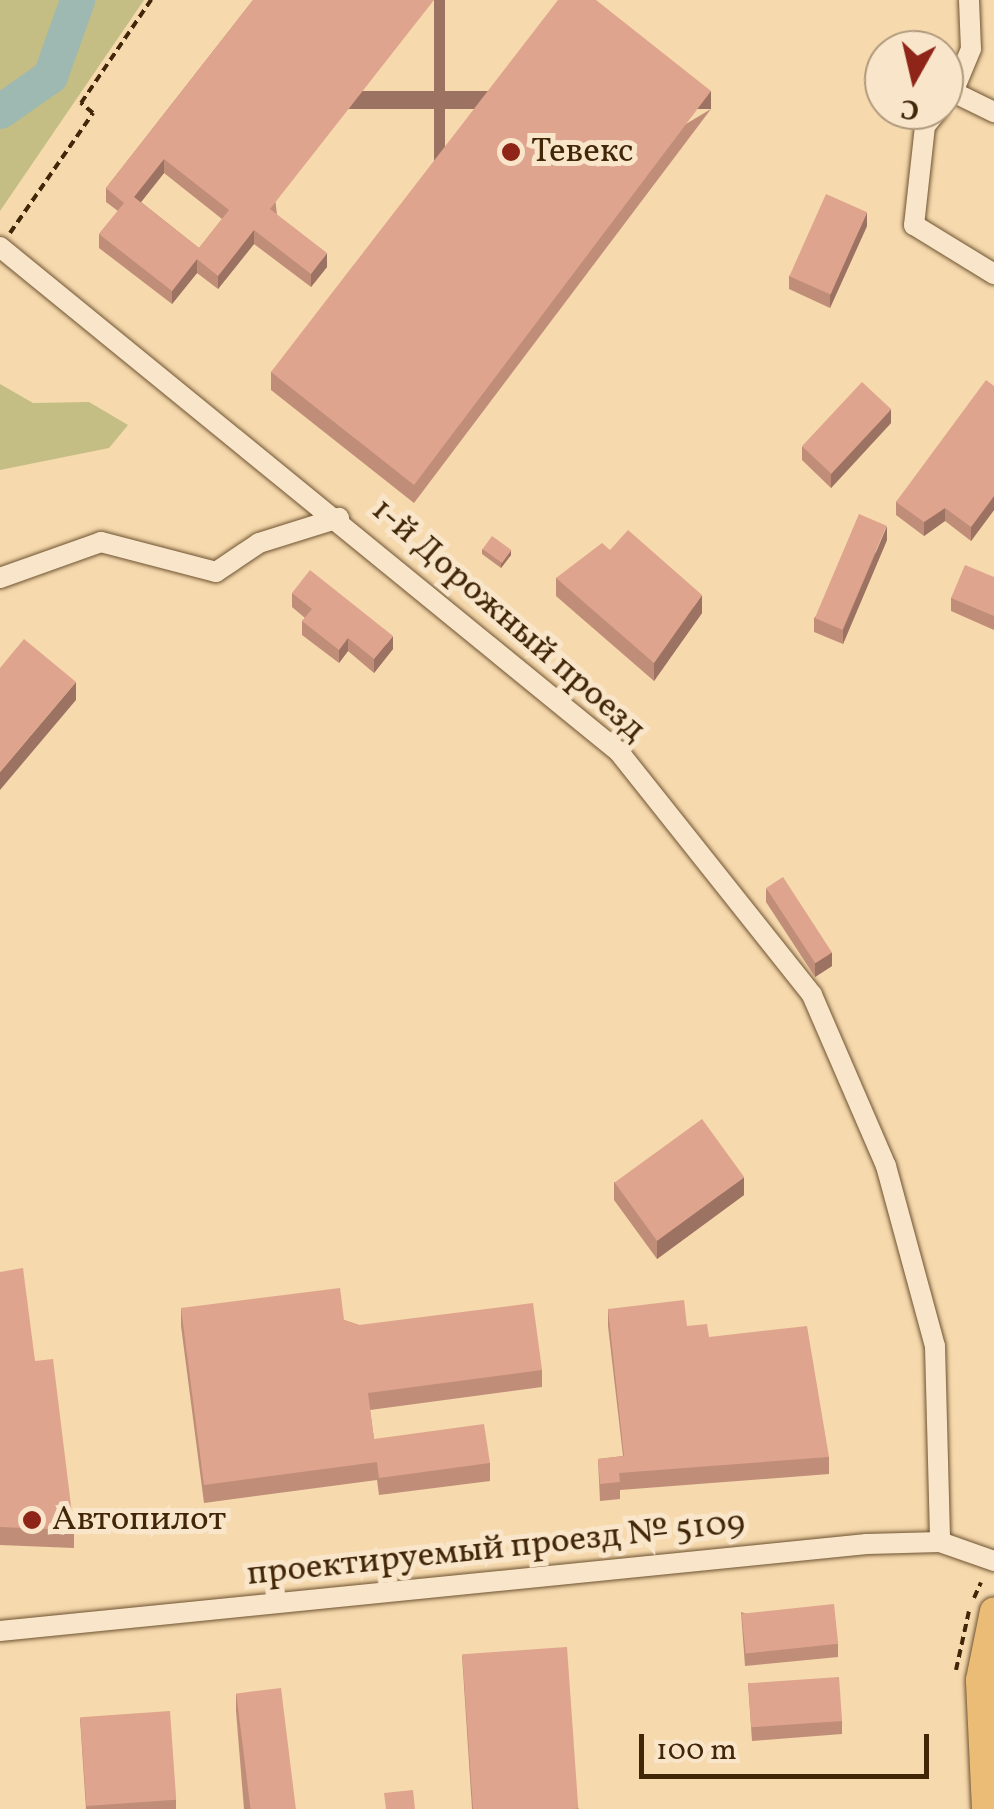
<!DOCTYPE html>
<meta charset="utf-8">
<style>
body{margin:0}
#map{position:relative;width:994px;height:1809px;overflow:hidden;background:#f6d9ad;font-family:Vollkorn,serif}
div>[style]{position:absolute}
[style*='--x']{left:calc(var(--x)*1px);top:calc(var(--y)*1px);width:calc(var(--w)*1px);rotate:calc(var(--a)*1deg)}
.green>*{inset:0;background:#c4bd84}
.river>*{height:35px;margin:-17.5px;padding:0 17.5px;transform-origin:17.5px;border-radius:17.5px;background:#9eb9b1}
.path>*{height:4px;margin-top:-2px;transform-origin:0;background:repeating-linear-gradient(90deg,#412608 0 8px,transparent 0 13px)}
.roads{filter:drop-shadow(0 0 2px #6e5331) drop-shadow(0 0 2px #6e5331)}
.minor>*{height:20px;margin:-10px;padding:0 10px;transform-origin:10px;border-radius:10px;background:#f9e6ca}
.major>*{height:28px;margin:-14px;padding:0 14px;transform-origin:14px;border-radius:14px;background:#ebbc76}
.wall>*{inset:0;background:#c08d79}
.shaded-wall>*{inset:0;background:#9c7363;transform-origin:0 0}
.building>*{inset:0;background:#dfa48d;transform-origin:0 0}
.dots>*{width:28px;height:28px;translate:-50% -50%;box-sizing:border-box;border:5px solid #f9e6ca;border-radius:50%}
span{translate:-50% -50%;white-space:nowrap;text-align:center;line-height:1.15;-webkit-text-stroke:10px #f9e6ca;paint-order:stroke}
.poi-label{font-size:35px;color:#412608}
.left{translate:0 -50%;text-align:left}
.street-label{font-size:35px;color:#412608}
.north{position:absolute;left:864px;top:30px;width:100px;height:100px;box-sizing:border-box;background:#f9e6ca;border:2px solid #af997c;border-radius:50%;rotate:188deg;font-size:28px;font-weight:700;line-height:40px;text-align:center;color:#412608}
.north::after{content:'';display:block;margin:auto;width:35px;height:45px;background:#8f2418;clip-path:polygon(50% 0,100% 100%,50% 72%,0 100%)}
.scale{position:absolute;left:639px;top:1734px;width:290px;height:45px;box-sizing:border-box;border:5px solid #412608;border-top:0;padding-left:12px;font-size:30px;line-height:35px;white-space:nowrap;color:#412608;-webkit-text-stroke:8px #f9e6ca;paint-order:stroke}
</style>
<div id="map">
<div class="green">
<div style="clip-path:polygon(0 0,144px 0,0 211px)"></div>
<div style="clip-path:polygon(0 384px,33px 403px,89px 402px,128px 425px,109px 448px,0 470px)"></div>
</div>
<div class="river">
<div style="--x:0;--y:111;--w:61;--a:-35"></div>
<div style="--x:50;--y:76;--w:81;--a:-70.4"></div>
</div>
<div class="path">
<div style="--x:10;--y:233;--w:146;--a:-55.3"></div>
<div style="--x:93;--y:113;--w:16;--a:-140"></div>
<div style="--x:81;--y:103;--w:125;--a:-55.8"></div>
<div style="--x:974;--y:1598;--w:17;--a:-66"></div>
<div style="--x:956;--y:1670;--w:60;--a:-77.6"></div>
</div>
<div class="roads">
<div class="minor">
<div style="--x:969;--y:0;--w:49;--a:87.7"></div>
<div style="--x:971;--y:49;--w:47;--a:112.7"></div>
<div style="--x:953;--y:92;--w:46;--a:26"></div>
<div style="--x:938;--y:110;--w:21;--a:129"></div>
<div style="--x:925;--y:126;--w:100;--a:96.3"></div>
<div style="--x:914;--y:225;--w:94;--a:31.5"></div>
<div style="--x:0;--y:247;--w:799;--a:39.21"></div>
<div style="--x:619;--y:752;--w:310;--a:51.5"></div>
<div style="--x:812;--y:995;--w:186;--a:66.6"></div>
<div style="--x:886;--y:1166;--w:187;--a:74.8"></div>
<div style="--x:935;--y:1346;--w:196;--a:88.5"></div>
<div style="--x:0;--y:578;--w:107;--a:-19.6"></div>
<div style="--x:101;--y:542;--w:119;--a:14.6"></div>
<div style="--x:216;--y:572;--w:52;--a:-34"></div>
<div style="--x:259;--y:543;--w:84;--a:-17.4"></div>
<div style="--x:0;--y:1631;--w:871;--a:-5.73"></div>
<div style="--x:867;--y:1544;--w:73;--a:-1.6"></div>
<div style="--x:940;--y:1542;--w:57;--a:19.4"></div>
</div>
<div class="major">
<div style="--x:986;--y:1809;--w:129;--a:-92.7"></div>
<div style="--x:980;--y:1680;--w:70;--a:-78.5"></div>
</div>
</div>
<div class="wall">
<div style="clip-path:polygon(evenodd,253px 0,277px 215px,327px 267px,311px 287px,254px 244px,218px 289px,197px 273px,172px 304px,99px 248px,99px 234px,118px 211px,106px 202px,106px 188px,253px 0,164px 173px,222px 219px,199px 248px,141px 202px,164px 173px)"></div>
<div style="clip-path:polygon(711px 109px,414px 503px,271px 390px,271px 372px)"></div>
<div style="clip-path:polygon(867px 226px,830px 308px,789px 289px,789px 276px)"></div>
<div style="clip-path:polygon(994px 386px,994px 510px,971px 541px,945px 521px,924px 536px,896px 515px,896px 502px)"></div>
<div style="clip-path:polygon(891px 423px,831px 488px,802px 460px,802px 447px)"></div>
<div style="clip-path:polygon(887px 540px,843px 644px,814px 632px,814px 618px)"></div>
<div style="clip-path:polygon(482px 549px,511px 555px,501px 568px,482px 554px)"></div>
<div style="clip-path:polygon(610px 550px,702px 613px,654px 681px,556px 596px,556px 578px)"></div>
<div style="clip-path:polygon(994px 577px,994px 630px,951px 611px,951px 598px)"></div>
<div style="clip-path:polygon(292px 593px,393px 649px,374px 673px,348px 651px,339px 663px,302px 635px,302px 621px,305px 618px,292px 607px)"></div>
<div style="clip-path:polygon(766px 888px,832px 966px,815px 977px,766px 902px)"></div>
<div style="clip-path:polygon(614px 1182px,744px 1195px,657px 1259px,614px 1200px)"></div>
<div style="clip-path:polygon(0 1272px,35px 1361px,74px 1530px,74px 1548px,0 1545px)"></div>
<div style="clip-path:polygon(181px 1308px,344px 1320px,359px 1325px,542px 1370px,542px 1387px,370px 1410px,374px 1439px,490px 1463px,490px 1481px,379px 1495px,377px 1480px,204px 1503px,181px 1326px)"></div>
<div style="clip-path:polygon(608px 1309px,687px 1326px,709px 1337px,829px 1457px,829px 1474px,620px 1490px,620px 1499px,600px 1501px,598px 1459px,623px 1456px,608px 1326px)"></div>
<div style="clip-path:polygon(741px 1612px,838px 1644px,838px 1657px,745px 1666px)"></div>
<div style="clip-path:polygon(462px 1655px,579px 1809px,472px 1809px)"></div>
<div style="clip-path:polygon(748px 1683px,842px 1721px,842px 1734px,752px 1741px)"></div>
<div style="clip-path:polygon(236px 1693px,295px 1809px,244px 1809px,236px 1711px)"></div>
<div style="clip-path:polygon(80px 1718px,176px 1800px,176px 1809px,86px 1809px)"></div>
</div>
<div class="shaded-wall">
<div style="left:434px;top:0;width:11px;height:266px"></div>
<div style="left:711px;top:91px;width:18px;height:493px;rotate:90deg"></div>
<div style="clip-path:polygon(164px 159px,164px 173px,134px 211px,134px 197px)"></div>
<div style="clip-path:polygon(867px 212px,867px 226px,830px 308px,830px 294px)"></div>
<div style="clip-path:polygon(254px 230px,254px 244px,218px 289px,218px 276px)"></div>
<div style="clip-path:polygon(327px 253px,327px 267px,311px 287px,311px 274px)"></div>
<div style="clip-path:polygon(197px 259px,197px 273px,172px 304px,172px 291px)"></div>
<div style="clip-path:polygon(891px 409px,891px 423px,831px 488px,831px 474px)"></div>
<div style="clip-path:polygon(994px 496px,994px 510px,971px 541px,971px 527px)"></div>
<div style="clip-path:polygon(945px 508px,945px 521px,924px 536px,924px 522px)"></div>
<div style="clip-path:polygon(887px 526px,887px 540px,843px 644px,843px 630px)"></div>
<div style="clip-path:polygon(511px 550px,511px 555px,501px 568px,501px 564px)"></div>
<div style="clip-path:polygon(702px 595px,702px 613px,654px 681px,654px 663px)"></div>
<div style="clip-path:polygon(393px 636px,393px 649px,374px 673px,374px 659px)"></div>
<div style="clip-path:polygon(348px 638px,348px 651px,339px 663px,339px 650px)"></div>
<div style="clip-path:polygon(76px 682px,76px 700px,0 790px,0 772px)"></div>
<div style="clip-path:polygon(832px 952px,832px 966px,815px 977px,815px 963px)"></div>
<div style="clip-path:polygon(744px 1177px,744px 1195px,657px 1259px,657px 1241px)"></div>
</div>
<div class="building">
<div style="clip-path:polygon(evenodd,253px 0,434px 0,270px 209px,327px 253px,311px 274px,254px 230px,218px 276px,197px 259px,172px 291px,99px 234px,124px 203px,106px 188px,253px 0,164px 159px,229px 210px,199px 248px,134px 197px,164px 159px)"></div>
<div style="clip-path:polygon(558px 0,596px 0,711px 91px,414px 485px,271px 372px)"></div>
<div style="left:826px;top:194px;width:45px;height:90px;rotate:24deg"></div>
<div style="clip-path:polygon(986px 380px,994px 386px,994px 496px,971px 527px,945px 508px,924px 522px,896px 502px)"></div>
<div style="left:862px;top:382px;width:40px;height:88px;rotate:43deg"></div>
<div style="left:859px;top:514px;width:30px;height:113px;rotate:23deg"></div>
<div style="clip-path:polygon(628px 530px,702px 595px,654px 663px,556px 578px,602px 543px,610px 550px)"></div>
<div style="left:492px;top:536px;width:24px;height:16px;rotate:36deg"></div>
<div style="clip-path:polygon(965px 565px,994px 577px,994px 616px,951px 598px)"></div>
<div style="clip-path:polygon(310px 570px,393px 636px,374px 659px,348px 638px,339px 650px,302px 621px,312px 609px,292px 593px)"></div>
<div style="clip-path:polygon(24px 639px,76px 682px,0 772px,0 668px)"></div>
<div style="left:783px;top:877px;width:90px;height:20px;rotate:57deg"></div>
<div style="left:702px;top:1119px;width:72px;height:108px;rotate:54deg"></div>
<div style="clip-path:polygon(23px 1268px,35px 1361px,53px 1359px,74px 1530px,0 1527px,0 1272px)"></div>
<div style="clip-path:polygon(340px 1288px,344px 1320px,359px 1325px,533px 1303px,542px 1370px,368px 1393px,374px 1439px,484px 1424px,490px 1463px,379px 1478px,377px 1462px,204px 1485px,181px 1308px)"></div>
<div style="clip-path:polygon(684px 1300px,687px 1326px,707px 1324px,709px 1337px,807px 1326px,829px 1457px,619px 1473px,620px 1482px,600px 1484px,598px 1459px,624px 1456px,608px 1309px)"></div>
<div style="left:834px;top:1604px;width:40px;height:93px;rotate:84deg"></div>
<div style="left:567px;top:1647px;width:162px;height:105px;rotate:86deg"></div>
<div style="left:839px;top:1677px;width:44px;height:91px;rotate:86deg"></div>
<div style="left:281px;top:1688px;width:122px;height:45px;rotate:83deg"></div>
<div style="left:170px;top:1711px;width:89px;height:90px;rotate:86deg"></div>
<div style="clip-path:polygon(413px 1790px,415px 1809px,386px 1809px,384px 1793px)"></div>
</div>
<div class="dots">
<div style="left:511px;top:152px;background:#8f2418"></div>
<div style="left:32px;top:1520px;background:#8f2418"></div>
</div>
<div class="poi-label">
<span class="left" style="left:531px;top:152px">Тевекс</span>
<span class="left" style="left:52px;top:1520px">Автопилот</span>
</div>
<div class="street-label">
<span style="left:508px;top:620px;rotate:41deg">1-й Дорожный проезд</span>
<span style="left:496px;top:1549px;rotate:-6deg">проектируемый проезд № 5109</span>
</div>
<div class="north">С</div>
<div class="scale">100 m</div>
</div>
